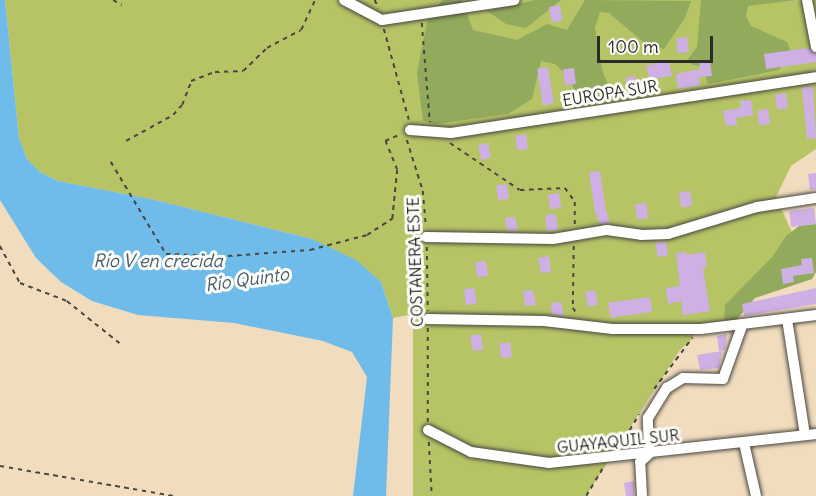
<!DOCTYPE html>
<meta charset="utf-8">
<style>
body{margin:0}
#map{position:relative;width:816px;height:496px;overflow:hidden;background:#f1ddbe;font-family:Delius,sans-serif}
div>[style]{position:absolute}
[style*='--x']{left:calc(var(--x)*1px);top:calc(var(--y)*1px);width:calc(var(--w)*1px);rotate:calc(var(--a)*1deg)}
.green>*{inset:0;background:#b7c466}
.forest>*{inset:0;background:#91aa5b}
.water>*{inset:0;background:#6fbbe9}
.building>*{inset:0;background:#ceb0e5;transform-origin:0 0}
.path>*{height:1.5px;margin-top:-0.75px;transform-origin:0;background:repeating-linear-gradient(90deg,#494641 0 4.5px,transparent 0 9px)}
.roads{filter:drop-shadow(0 0 2px #494641) drop-shadow(0 0 2px #494641)}
.minor>*{height:10px;margin:-5px;padding:0 5px;transform-origin:5px;border-radius:5px;background:#fff}
span{translate:-50% -50%;white-space:nowrap;text-align:center;line-height:1.15;-webkit-text-stroke:6px #fdfcf7;paint-order:stroke}
.street-label{font-size:16px;color:#2b2b2b}
.water-label{font-size:18px;color:#435d6e;font-style:italic}
.scale{position:absolute;left:597px;top:36px;width:116px;height:27px;box-sizing:border-box;border:3px solid #2b2b2b;border-top:0;padding-left:8px;font-size:18px;line-height:21px;white-space:nowrap;color:#2b2b2b;-webkit-text-stroke:4px #fdfcf7;paint-order:stroke}
</style>
<div id="map">
<div class="green">
<div style="clip-path:polygon(5px 0,816px 0,816px 149px,791px 166px,776px 197px,795px 239px,790px 255px,731px 327px,698px 328px,694px 323px,693px 338px,680px 350px,586px 496px,413px 496px,413px 314px,393px 318px,381px 282px,312px 239px,155px 200px,58px 181px,40px 172px,27px 159px,19px 138px)"></div>
</div>
<div class="forest">
<div style="clip-path:polygon(442px 0,462px 0,473px 30px,517px 40px,547px 24px,567px 30px,585px 0,691px 1px,685px 18px,664px 49px,647px 45px,609px 13px,600px 12px,595px 28px,603px 73px,615px 99px,601px 104px,578px 100px,570px 78px,555px 64px,541px 61px,532px 99px,508px 114px,436px 124px,423px 121px,417px 73px,427px 22px)"></div>
<div style="clip-path:polygon(535px 0,561px 0,526px 28px,506px 24px,487px 11px)"></div>
<div style="clip-path:polygon(701px 0,796px 0,748px 6px,746px 16px,751px 26px,787px 42px,791px 52px,779px 70px,708px 84px,702px 67px,691px 64px,688px 59px,697px 47px)"></div>
<div style="clip-path:polygon(816px 224px,816px 272px,812px 279px,755px 298px,736px 320px,724px 323px,725px 305px,773px 256px,786px 236px,799px 226px)"></div>
</div>
<div class="water">
<div style="clip-path:polygon(0 0,5px 0,19px 138px,27px 159px,40px 172px,58px 181px,155px 200px,312px 239px,356px 260px,381px 282px,393px 318px,386px 496px,353px 496px,367px 377px,352px 352px,323px 341px,234px 323px,138px 315px,92px 301px,61px 282px,36px 258px,0 200px)"></div>
</div>
<div class="building">
<div style="clip-path:polygon(560px 5px,562px 21px,552px 22px,549px 7px)"></div>
<div style="left:687px;top:37px;width:15px;height:11px;rotate:82deg"></div>
<div style="clip-path:polygon(808px 48px,816px 54px,816px 62px,766px 69px,764px 54px)"></div>
<div style="clip-path:polygon(710px 60px,712px 76px,699px 77px,700px 85px,678px 89px,676px 74px,700px 69px,699px 62px)"></div>
<div style="left:669px;top:61px;width:15px;height:23px;rotate:79deg"></div>
<div style="left:548px;top:67px;width:37px;height:11px;rotate:81deg"></div>
<div style="left:574px;top:68px;width:16px;height:11px;rotate:83deg"></div>
<div style="left:635px;top:76px;width:15px;height:10px;rotate:79deg"></div>
<div style="clip-path:polygon(813px 86px,816px 138px,807px 139px,802px 88px)"></div>
<div style="left:786px;top:93px;width:15px;height:11px;rotate:82deg"></div>
<div style="clip-path:polygon(751px 100px,753px 115px,736px 118px,737px 125px,726px 126px,723px 111px,741px 108px,740px 101px)"></div>
<div style="left:768px;top:109px;width:15px;height:11px;rotate:82deg"></div>
<div style="left:526px;top:134px;width:15px;height:11px;rotate:82deg"></div>
<div style="left:488px;top:143px;width:15px;height:10px;rotate:79deg"></div>
<div style="clip-path:polygon(600px 171px,606px 211px,610px 223px,600px 224px,595px 212px,589px 172px)"></div>
<div style="clip-path:polygon(816px 173px,816px 189px,810px 190px,808px 174px)"></div>
<div style="left:507px;top:184px;width:15px;height:11px;rotate:82deg"></div>
<div style="left:690px;top:191px;width:15px;height:11px;rotate:82deg"></div>
<div style="left:559px;top:193px;width:15px;height:11px;rotate:82deg"></div>
<div style="left:646px;top:203px;width:15px;height:11px;rotate:82deg"></div>
<div style="left:814px;top:208px;width:16px;height:25px;rotate:83deg"></div>
<div style="left:556px;top:214px;width:16px;height:11px;rotate:83deg"></div>
<div style="clip-path:polygon(515px 217px,518px 231px,507px 231px,505px 218px)"></div>
<div style="clip-path:polygon(655px 242px,666px 242px,668px 255px,658px 257px)"></div>
<div style="clip-path:polygon(686px 252px,687px 255px,705px 252px,707px 268px,703px 268px,710px 311px,683px 315px,681px 301px,668px 304px,666px 288px,680px 286px,676px 253px)"></div>
<div style="clip-path:polygon(549px 256px,551px 272px,541px 273px,538px 258px)"></div>
<div style="clip-path:polygon(812px 258px,814px 273px,793px 276px,794px 282px,783px 284px,781px 269px,802px 265px,801px 259px)"></div>
<div style="left:486px;top:261px;width:15px;height:11px;rotate:82deg"></div>
<div style="clip-path:polygon(474px 288px,477px 303px,466px 305px,464px 289px)"></div>
<div style="clip-path:polygon(816px 288px,816px 304px,744px 316px,742px 304px)"></div>
<div style="clip-path:polygon(533px 290px,536px 305px,525px 306px,523px 291px)"></div>
<div style="left:595px;top:290px;width:15px;height:10px;rotate:79deg"></div>
<div style="left:650px;top:297px;width:15px;height:42px;rotate:82deg"></div>
<div style="clip-path:polygon(561px 302px,564px 316px,552px 314px,551px 303px)"></div>
<div style="clip-path:polygon(481px 334px,483px 350px,473px 351px,470px 336px)"></div>
<div style="clip-path:polygon(727px 334px,725px 350px,719px 351px,717px 336px)"></div>
<div style="left:510px;top:342px;width:15px;height:11px;rotate:82deg"></div>
<div style="clip-path:polygon(722px 351px,719px 368px,700px 370px,697px 355px)"></div>
<div style="clip-path:polygon(641px 430px,641px 445px,634px 446px,632px 431px)"></div>
<div style="clip-path:polygon(634px 481px,634px 496px,626px 496px,624px 483px)"></div>
</div>
<div class="path">
<div style="--x:113;--y:0;--w:10;--a:29"></div>
<div style="--x:375;--y:0;--w:9;--a:69"></div>
<div style="--x:422;--y:23;--w:100;--a:85.4"></div>
<div style="--x:384;--y:29;--w:94;--a:74.6"></div>
<div style="--x:407;--y:140;--w:53;--a:72.6"></div>
<div style="--x:423;--y:191;--w:36;--a:85"></div>
<div style="--x:126;--y:141;--w:54;--a:-29"></div>
<div style="--x:173;--y:115;--w:13;--a:-48"></div>
<div style="--x:182;--y:105;--w:26;--a:-69"></div>
<div style="--x:191;--y:81;--w:26;--a:-21"></div>
<div style="--x:215;--y:72;--w:28;--a:-2"></div>
<div style="--x:243;--y:71;--w:33;--a:-44"></div>
<div style="--x:267;--y:48;--w:38;--a:-28"></div>
<div style="--x:301;--y:30;--w:33;--a:-65"></div>
<div style="--x:450;--y:143;--w:84;--a:33.9"></div>
<div style="--x:520;--y:190;--w:45;--a:-2.5"></div>
<div style="--x:565;--y:188;--w:17;--a:54"></div>
<div style="--x:575;--y:202;--w:24;--a:90"></div>
<div style="--x:111;--y:162;--w:107;--a:59.1"></div>
<div style="--x:166;--y:254;--w:62;--a:1.8"></div>
<div style="--x:228;--y:256;--w:82;--a:-4.2"></div>
<div style="--x:310;--y:250;--w:59;--a:-14.7"></div>
<div style="--x:367;--y:235;--w:30;--a:-33"></div>
<div style="--x:392;--y:219;--w:49;--a:-84.2"></div>
<div style="--x:397;--y:170;--w:31;--a:-112"></div>
<div style="--x:385;--y:141;--w:17;--a:-24"></div>
<div style="--x:0;--y:246;--w:42;--a:61.6"></div>
<div style="--x:20;--y:283;--w:50;--a:21"></div>
<div style="--x:67;--y:301;--w:70;--a:38.7"></div>
<div style="--x:574;--y:246;--w:62;--a:90.9"></div>
<div style="--x:573;--y:308;--w:9;--a:54"></div>
<div style="--x:427;--y:247;--w:64;--a:89.1"></div>
<div style="--x:428;--y:328;--w:94;--a:90"></div>
<div style="--x:654;--y:389;--w:64;--a:-53.3"></div>
<div style="--x:429;--y:442;--w:54;--a:86.8"></div>
<div style="--x:620;--y:446;--w:37;--a:-59"></div>
<div style="--x:0;--y:466;--w:176;--a:9.8"></div>
<div style="--x:586;--y:496;--w:35;--a:-59"></div>
</div>
<div class="roads">
<div class="minor">
<div style="--x:344;--y:0;--w:43;--a:27.8"></div>
<div style="--x:382;--y:20;--w:134;--a:-8.6"></div>
<div style="--x:807;--y:0;--w:48;--a:79.2"></div>
<div style="--x:410;--y:130;--w:41;--a:4.2"></div>
<div style="--x:451;--y:133;--w:369;--a:-8.7"></div>
<div style="--x:426;--y:237;--w:127;--a:0.9"></div>
<div style="--x:553;--y:239;--w:55;--a:-9.5"></div>
<div style="--x:607;--y:230;--w:34;--a:8"></div>
<div style="--x:641;--y:235;--w:27;--a:-2"></div>
<div style="--x:668;--y:234;--w:93;--a:-16.9"></div>
<div style="--x:757;--y:207;--w:60;--a:-8.7"></div>
<div style="--x:428;--y:319;--w:116;--a:1"></div>
<div style="--x:544;--y:321;--w:69;--a:6.6"></div>
<div style="--x:613;--y:329;--w:88;--a:0"></div>
<div style="--x:701;--y:329;--w:116;--a:-6.9"></div>
<div style="--x:787;--y:319;--w:117;--a:81.2"></div>
<div style="--x:428;--y:430;--w:48;--a:27.1"></div>
<div style="--x:471;--y:452;--w:79;--a:8"></div>
<div style="--x:549;--y:463;--w:269;--a:-6.2"></div>
<div style="--x:744;--y:443;--w:54;--a:77.2"></div>
<div style="--x:649;--y:453;--w:35;--a:-92"></div>
<div style="--x:648;--y:418;--w:36;--a:-58"></div>
<div style="--x:667;--y:388;--w:19;--a:-32"></div>
<div style="--x:683;--y:378;--w:40;--a:1.4"></div>
<div style="--x:723;--y:379;--w:56;--a:-70.3"></div>
<div style="--x:642;--y:496;--w:34;--a:-93"></div>
<div style="--x:640;--y:462;--w:12;--a:-42"></div>
</div>
</div>
<div class="street-label">
<span style="left:610px;top:93px;rotate:-9deg">EUROPA SUR</span>
<span style="left:415px;top:262px;rotate:-92deg">COSTANERA ESTE</span>
<span style="left:618px;top:441px;rotate:-6deg">GUAYAQUIL SUR</span>
</div>
<div class="water-label">
<span style="left:158px;top:261px">Río V en crecida</span>
<span style="left:247px;top:280px;rotate:-8deg">Río Quinto</span>
</div>
<div class="scale">100 m</div>
</div>
